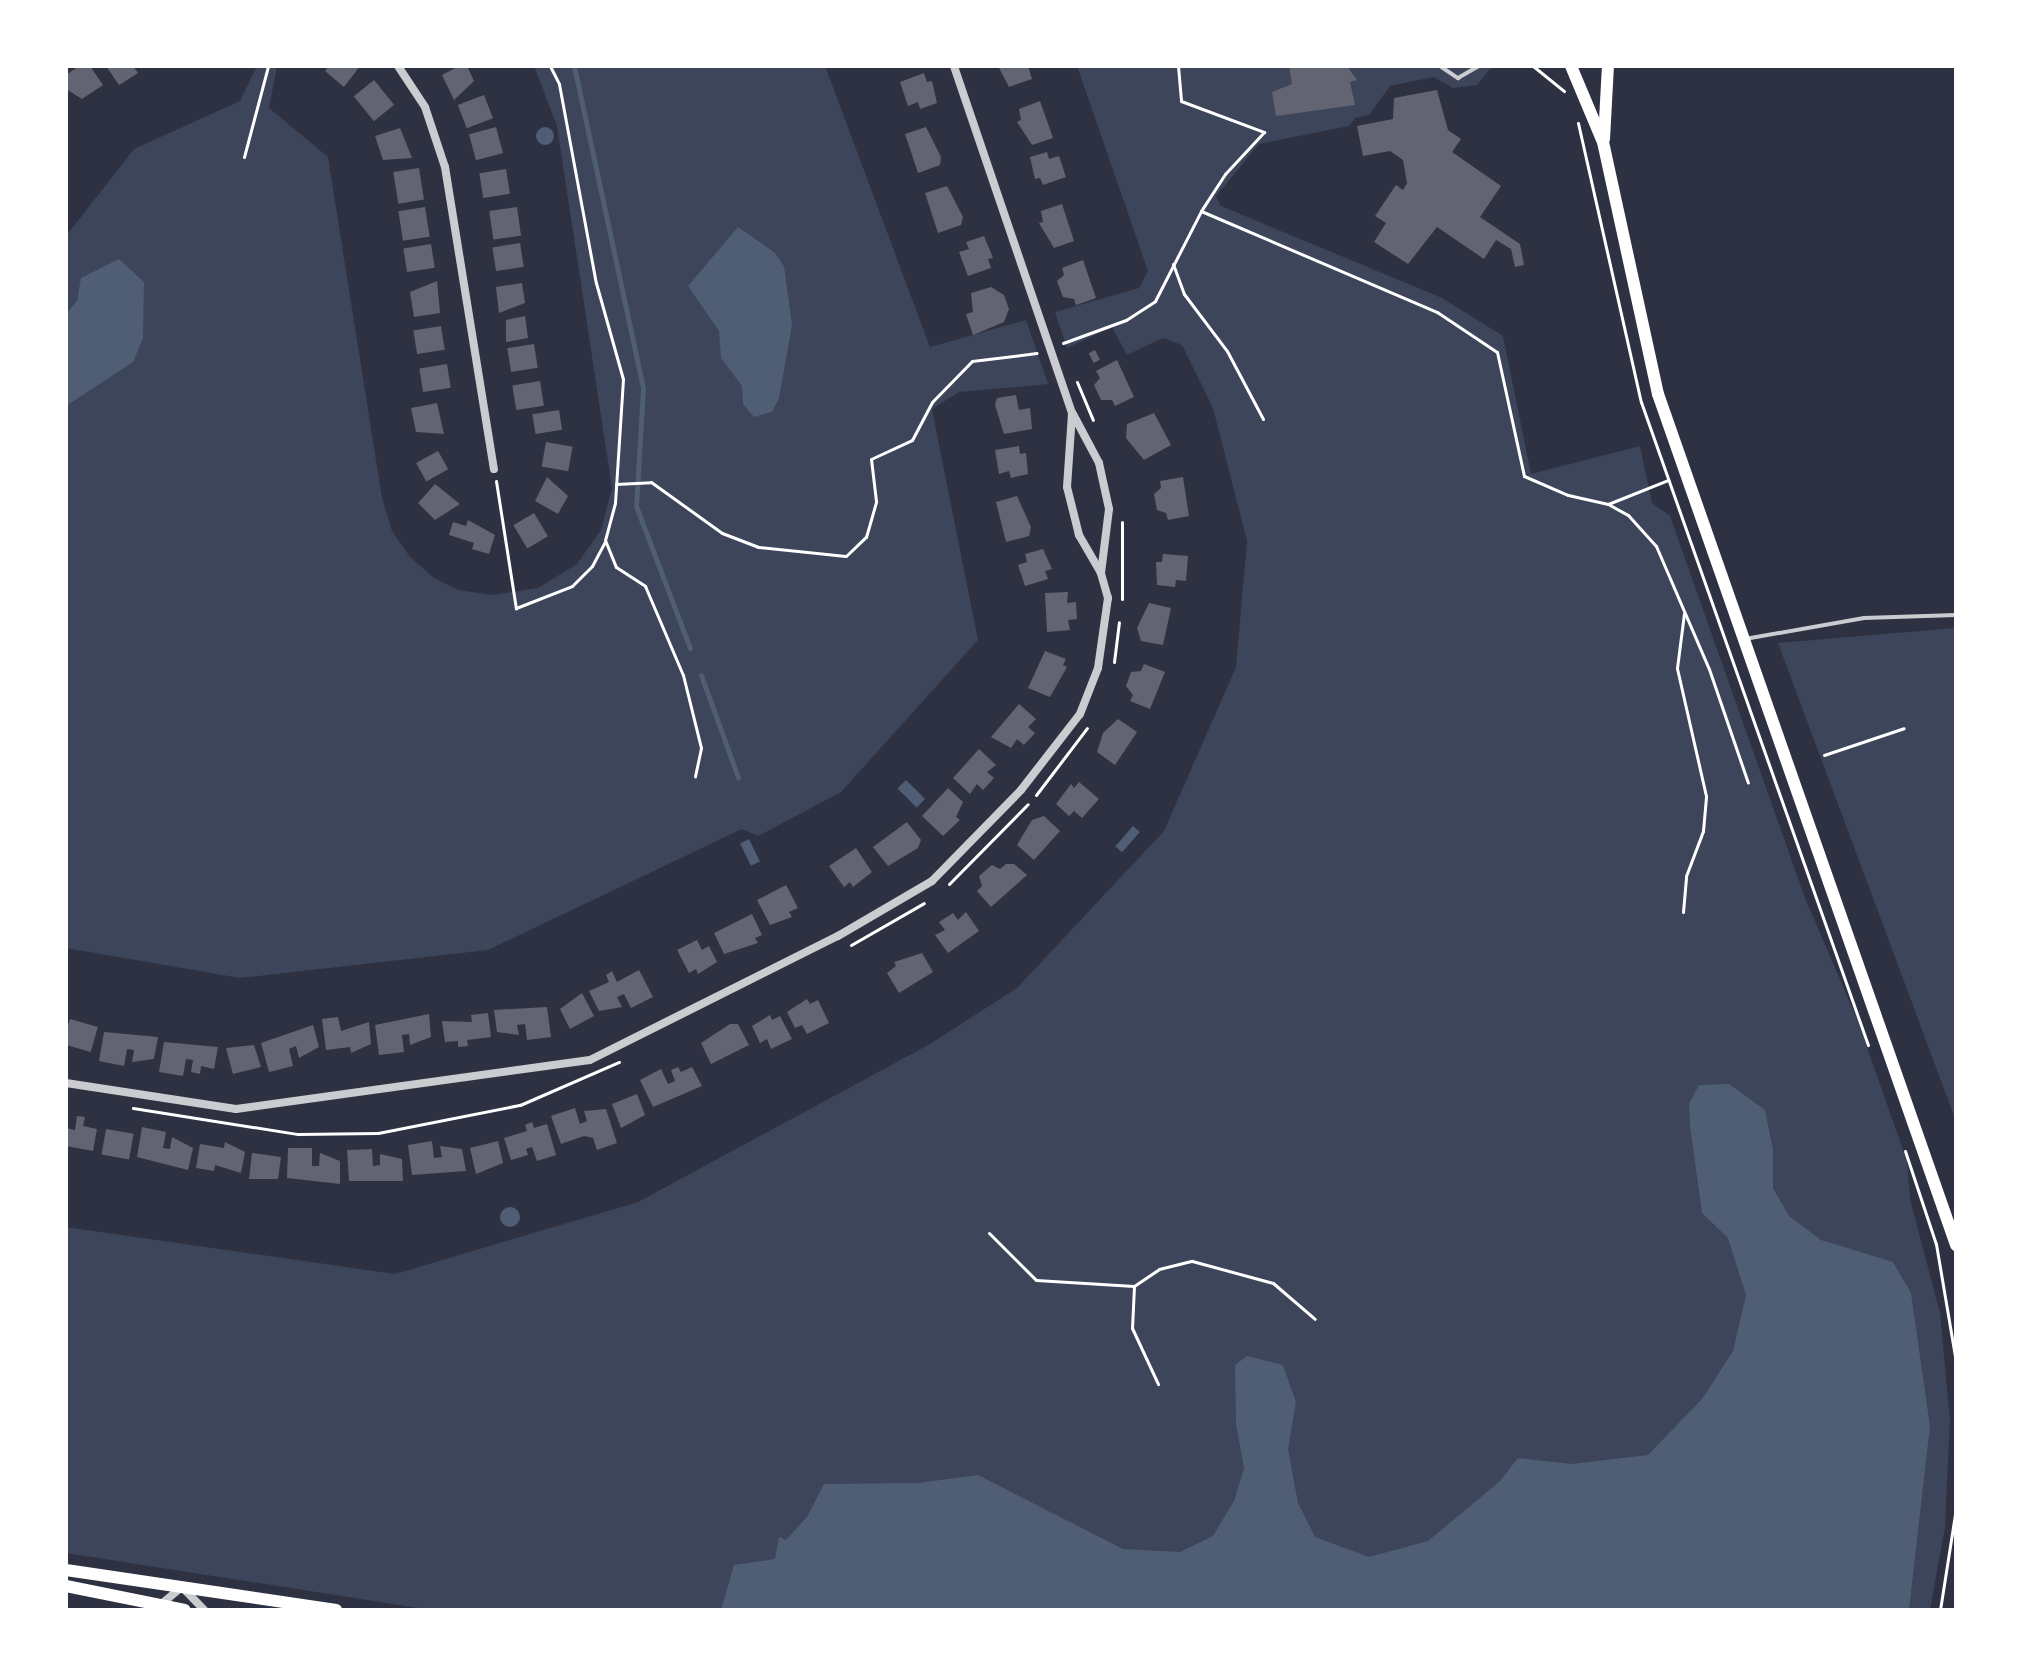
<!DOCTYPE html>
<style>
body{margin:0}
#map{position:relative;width:2022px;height:1676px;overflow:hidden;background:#2d3142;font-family:"Asap Condensed",sans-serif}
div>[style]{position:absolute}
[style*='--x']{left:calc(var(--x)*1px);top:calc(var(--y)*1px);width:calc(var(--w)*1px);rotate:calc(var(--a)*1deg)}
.green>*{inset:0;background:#3c4559}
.water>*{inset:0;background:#4f5d75;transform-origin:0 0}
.round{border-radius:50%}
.stream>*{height:5px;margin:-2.5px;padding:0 2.5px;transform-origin:2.5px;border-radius:2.5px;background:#4f5d75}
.building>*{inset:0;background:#626471;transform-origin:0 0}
.path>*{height:3px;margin:-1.5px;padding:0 1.5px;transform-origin:1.5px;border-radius:1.5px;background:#fff}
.service>*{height:4px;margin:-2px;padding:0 2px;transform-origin:2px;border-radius:2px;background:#caccd0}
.minor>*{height:8px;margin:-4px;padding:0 4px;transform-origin:4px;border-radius:4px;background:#caccd0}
.secondary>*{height:12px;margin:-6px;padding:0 6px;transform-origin:6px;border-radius:6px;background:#fff}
span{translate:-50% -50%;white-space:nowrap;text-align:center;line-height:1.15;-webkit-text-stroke:8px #fff;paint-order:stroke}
.frame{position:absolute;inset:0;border:68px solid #fff;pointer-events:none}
</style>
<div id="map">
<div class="green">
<div style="clip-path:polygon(257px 66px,277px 66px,269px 108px,328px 157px,382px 498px,392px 531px,410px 557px,434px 578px,458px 590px,493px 595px,538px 588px,577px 564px,601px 530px,612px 488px,557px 126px,534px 66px,825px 66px,930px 347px,1026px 320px,1048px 384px,959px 392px,932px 409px,978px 640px,841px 792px,758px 836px,742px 829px,488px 950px,240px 978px,66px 948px,66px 236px,134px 149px,240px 101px)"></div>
<div style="clip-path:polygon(1077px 66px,1503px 66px,1490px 69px,1477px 85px,1453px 88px,1434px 77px,1390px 86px,1369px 115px,1355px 118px,1349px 126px,1259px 144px,1216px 196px,1221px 206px,1442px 298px,1503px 336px,1531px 474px,1640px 446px,1652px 503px,1670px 516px,1805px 898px,1857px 1019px,1907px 1161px,1910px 1199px,1940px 1313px,1950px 1419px,1945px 1527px,1930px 1610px,431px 1610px,66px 1553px,66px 1227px,395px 1274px,638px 1202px,930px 1044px,1017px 988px,1164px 831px,1236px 667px,1247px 541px,1213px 408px,1182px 345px,1163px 338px,1127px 355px,1112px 327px,1067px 348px,1055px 312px,1139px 288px,1148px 271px)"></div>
<div style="clip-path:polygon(1956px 628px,1956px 1121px,1778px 643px)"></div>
</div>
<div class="water">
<div class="round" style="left:536px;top:127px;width:18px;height:18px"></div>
<div style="clip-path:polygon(738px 227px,774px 252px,784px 266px,792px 325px,779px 398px,772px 412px,754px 417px,743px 404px,742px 386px,721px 358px,719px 331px,688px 286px)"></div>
<div style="clip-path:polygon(119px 259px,144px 282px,143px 338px,133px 362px,66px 406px,66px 314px,77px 301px,81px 278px)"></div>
<div style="left:906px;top:780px;width:27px;height:12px;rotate:45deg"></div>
<div style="left:1133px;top:826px;width:9px;height:27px;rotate:41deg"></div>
<div style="left:749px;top:839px;width:25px;height:10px;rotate:64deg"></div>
<div style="clip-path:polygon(1729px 1084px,1765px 1110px,1773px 1150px,1773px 1188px,1789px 1216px,1821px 1240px,1893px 1262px,1911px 1293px,1930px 1426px,1909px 1610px,721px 1610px,734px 1565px,775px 1559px,779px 1537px,786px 1540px,807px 1517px,824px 1484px,918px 1483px,978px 1475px,1123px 1549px,1180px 1552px,1213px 1536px,1234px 1501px,1244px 1468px,1236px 1424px,1235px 1365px,1247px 1356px,1283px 1365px,1296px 1402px,1288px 1449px,1298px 1503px,1315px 1537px,1369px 1557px,1428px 1541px,1499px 1482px,1518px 1458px,1572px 1464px,1648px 1455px,1702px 1399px,1733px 1351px,1746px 1295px,1728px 1238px,1702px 1213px,1690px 1126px,1689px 1104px,1699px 1085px)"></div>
<div class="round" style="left:500px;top:1207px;width:20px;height:20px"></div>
</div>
<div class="stream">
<div style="--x:574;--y:66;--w:330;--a:77.9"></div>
<div style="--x:643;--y:389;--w:117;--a:93.4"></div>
<div style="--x:636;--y:506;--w:152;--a:69.2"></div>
<div style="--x:701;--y:675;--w:109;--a:70.1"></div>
</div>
<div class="building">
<div style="clip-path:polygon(79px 66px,90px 66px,103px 85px,82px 99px,66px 89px,66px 75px)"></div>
<div style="clip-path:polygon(106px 66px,133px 66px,138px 73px,119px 85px)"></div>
<div style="clip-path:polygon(329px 66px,360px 66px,344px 87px,325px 71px)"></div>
<div style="clip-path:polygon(459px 66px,467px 66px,474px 81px,454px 100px,442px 75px)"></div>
<div style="clip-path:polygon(998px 66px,1028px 66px,1032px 79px,1009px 87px)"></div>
<div style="clip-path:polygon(1289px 66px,1347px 66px,1357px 80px,1350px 82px,1355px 105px,1276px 116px,1272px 92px,1292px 84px)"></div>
<div style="clip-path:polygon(924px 73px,927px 82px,932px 81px,937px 103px,920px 109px,918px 102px,908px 106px,900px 82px)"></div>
<div style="left:374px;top:80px;width:32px;height:26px;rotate:51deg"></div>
<div style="clip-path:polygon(1437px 90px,1448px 130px,1461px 139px,1452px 152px,1501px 186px,1480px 217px,1520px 244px,1524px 265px,1515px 267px,1511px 249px,1496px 240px,1484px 259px,1437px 227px,1408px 264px,1374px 242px,1386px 223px,1375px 216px,1396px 185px,1403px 190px,1407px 183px,1403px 160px,1390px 151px,1363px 156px,1357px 126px,1393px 119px,1394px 98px)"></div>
<div style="left:484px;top:95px;width:25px;height:28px;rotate:69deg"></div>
<div style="clip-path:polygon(1040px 101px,1053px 138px,1032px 145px,1017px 122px,1021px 120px,1019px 109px)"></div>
<div style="left:496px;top:127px;width:27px;height:28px;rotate:75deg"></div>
<div style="clip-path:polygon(926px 127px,941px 157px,940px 165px,918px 173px,905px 134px)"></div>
<div style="clip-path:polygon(400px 128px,412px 158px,383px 160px,375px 136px)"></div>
<div style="clip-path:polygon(1047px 152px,1049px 159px,1059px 156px,1066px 177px,1043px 185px,1040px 178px,1035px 179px,1030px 157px)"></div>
<div style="left:419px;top:168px;width:32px;height:26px;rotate:81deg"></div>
<div style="left:506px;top:169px;width:25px;height:27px;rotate:81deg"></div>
<div style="clip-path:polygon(947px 186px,963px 217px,961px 225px,938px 233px,925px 193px)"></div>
<div style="clip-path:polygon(1062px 204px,1074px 241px,1054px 248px,1039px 223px,1043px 222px,1041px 211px)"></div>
<div style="left:425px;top:207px;width:30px;height:27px;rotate:81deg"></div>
<div style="left:517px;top:207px;width:29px;height:28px;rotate:82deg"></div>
<div style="clip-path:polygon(984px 236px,993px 258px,988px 259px,991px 268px,968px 276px,959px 252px,969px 249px,966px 242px)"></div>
<div style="left:520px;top:243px;width:24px;height:28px;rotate:81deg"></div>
<div style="left:431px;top:244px;width:24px;height:28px;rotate:81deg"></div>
<div style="clip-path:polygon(1083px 260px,1096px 298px,1076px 305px,1074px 299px,1063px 297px,1057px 281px,1064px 275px,1062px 268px)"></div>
<div style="clip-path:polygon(437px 281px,440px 313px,414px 317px,410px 292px)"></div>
<div style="clip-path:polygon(522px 283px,525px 303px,499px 313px,496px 287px)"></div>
<div style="clip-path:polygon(991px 287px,1004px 295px,1009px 309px,1004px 322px,973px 335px,966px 314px,973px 312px,971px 293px)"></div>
<div style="clip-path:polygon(525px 316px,528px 338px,506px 342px,506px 320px)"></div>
<div style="left:441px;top:326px;width:24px;height:28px;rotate:81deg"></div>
<div style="left:534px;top:344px;width:24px;height:27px;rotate:81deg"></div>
<div style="left:1095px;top:350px;width:11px;height:7px;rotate:63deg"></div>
<div style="clip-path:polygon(1117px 360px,1134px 397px,1115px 406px,1112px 400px,1101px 400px,1094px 385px,1100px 378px,1096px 371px)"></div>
<div style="left:447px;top:364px;width:24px;height:28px;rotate:81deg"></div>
<div style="left:540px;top:381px;width:25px;height:28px;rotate:81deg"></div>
<div style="clip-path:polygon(1016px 395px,1019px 410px,1030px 408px,1032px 429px,1004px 434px,995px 405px,997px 398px)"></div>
<div style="clip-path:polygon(437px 403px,444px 434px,416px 432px,411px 408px)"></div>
<div style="left:559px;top:410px;width:20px;height:27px;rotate:81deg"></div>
<div style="clip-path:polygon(1154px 413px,1171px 445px,1144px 460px,1126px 438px,1127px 424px)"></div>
<div style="left:546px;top:442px;width:27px;height:25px;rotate:10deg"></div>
<div style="clip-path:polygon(1019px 446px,1020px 454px,1026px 453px,1028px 474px,1011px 478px,1009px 471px,999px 474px,995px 450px)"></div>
<div style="left:438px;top:451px;width:21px;height:25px;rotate:61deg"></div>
<div style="clip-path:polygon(547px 477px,568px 496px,558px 514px,535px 501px)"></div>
<div style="clip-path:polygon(1183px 477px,1189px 516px,1168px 520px,1166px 513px,1157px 510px,1154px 494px,1161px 488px,1160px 481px)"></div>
<div style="clip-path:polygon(435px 484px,460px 504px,435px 520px,418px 503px)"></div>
<div style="clip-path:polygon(1017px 496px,1031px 527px,1029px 536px,1006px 542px,996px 502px)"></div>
<div style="left:534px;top:513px;width:27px;height:24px;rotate:59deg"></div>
<div style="clip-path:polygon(468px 520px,495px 535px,489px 554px,472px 549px,474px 543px,449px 535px,453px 522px,466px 526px)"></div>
<div style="clip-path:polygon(1043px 549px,1052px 569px,1045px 571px,1048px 579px,1025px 586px,1018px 565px,1027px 562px,1025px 554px)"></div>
<div style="clip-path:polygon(1163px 554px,1188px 556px,1186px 581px,1176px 580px,1175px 587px,1157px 585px,1156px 562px,1162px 562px)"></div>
<div style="clip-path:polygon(1068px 592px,1067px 603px,1076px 602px,1077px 619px,1068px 620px,1070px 630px,1047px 632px,1045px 593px)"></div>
<div style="clip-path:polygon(1149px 603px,1171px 608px,1163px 645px,1141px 641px,1137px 628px)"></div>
<div style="clip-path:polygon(1045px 651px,1066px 659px,1063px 665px,1067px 667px,1050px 697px,1028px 688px)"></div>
<div style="clip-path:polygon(1144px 664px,1165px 672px,1150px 709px,1130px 701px,1133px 695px,1126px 686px,1131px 672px,1141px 671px)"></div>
<div style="clip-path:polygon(1019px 704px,1036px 719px,1028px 727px,1035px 733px,1024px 745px,1017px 739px,1011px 748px,991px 737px)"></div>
<div style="clip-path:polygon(1118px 719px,1137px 732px,1115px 765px,1097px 752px,1103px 733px)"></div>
<div style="clip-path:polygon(979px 749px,996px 765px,987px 772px,994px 778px,983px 790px,977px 784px,970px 794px,953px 778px)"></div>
<div style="clip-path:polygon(1079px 782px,1099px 799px,1082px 818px,1074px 811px,1069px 816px,1056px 804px,1071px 784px,1074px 788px)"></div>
<div style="clip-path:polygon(948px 788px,963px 802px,956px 817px,960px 820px,943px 836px,922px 816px)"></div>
<div style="clip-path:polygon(1044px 816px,1060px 831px,1034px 860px,1017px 845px,1032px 820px)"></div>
<div style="clip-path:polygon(907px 822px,921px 840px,918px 848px,888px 866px,873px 847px)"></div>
<div style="clip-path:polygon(856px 848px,872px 872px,853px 887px,850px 882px,844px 887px,829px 866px)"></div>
<div style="clip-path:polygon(1006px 864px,1014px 864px,1027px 875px,991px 907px,977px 891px,982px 886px,979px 876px,992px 865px,1000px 869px)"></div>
<div style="clip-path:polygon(786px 885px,798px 908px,789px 912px,792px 917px,770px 925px,757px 900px)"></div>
<div style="clip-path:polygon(966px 912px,979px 931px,948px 953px,935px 935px,945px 930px,939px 922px,953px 913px,958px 920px)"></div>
<div style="clip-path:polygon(752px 914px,762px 935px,755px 938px,758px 943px,724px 954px,714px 933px)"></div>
<div style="clip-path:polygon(697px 940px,702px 950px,709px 946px,717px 962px,698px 974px,696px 969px,689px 973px,677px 950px)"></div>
<div style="clip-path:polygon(922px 953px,933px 972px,899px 993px,887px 973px,896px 966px,894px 962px)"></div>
<div style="clip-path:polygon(639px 970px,653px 997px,631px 1008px,624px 994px,617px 997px,622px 1007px,599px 1011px,589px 991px,609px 982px,606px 975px,612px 971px,617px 982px)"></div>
<div style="clip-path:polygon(582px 993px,594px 1016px,570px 1029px,560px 1009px)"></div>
<div style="clip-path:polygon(807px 999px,810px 1004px,818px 1000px,829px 1023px,807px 1034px,802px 1025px,795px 1028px,787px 1012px)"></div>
<div style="clip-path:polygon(547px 1007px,551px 1037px,527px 1040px,525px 1024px,517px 1025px,519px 1035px,497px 1032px,494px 1010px)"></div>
<div style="clip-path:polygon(488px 1013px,491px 1037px,467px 1040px,468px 1046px,458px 1047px,458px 1041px,445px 1042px,442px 1021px,472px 1022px,471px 1015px)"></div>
<div style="clip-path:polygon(429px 1014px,431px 1037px,410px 1045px,409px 1034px,402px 1035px,404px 1052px,379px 1055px,375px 1025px)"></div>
<div style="clip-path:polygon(770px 1015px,772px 1020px,780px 1016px,792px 1039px,771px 1049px,767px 1039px,760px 1043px,752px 1026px)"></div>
<div style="clip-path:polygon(338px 1017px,341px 1031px,369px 1022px,371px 1044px,351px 1053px,350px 1047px,326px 1050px,322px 1019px)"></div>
<div style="left:70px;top:1019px;width:29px;height:26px;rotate:16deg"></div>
<div style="clip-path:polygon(730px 1024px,738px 1024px,749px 1045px,711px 1064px,701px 1043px)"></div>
<div style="clip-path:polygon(313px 1025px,319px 1047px,299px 1058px,296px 1046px,289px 1049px,293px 1066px,269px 1072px,261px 1043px)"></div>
<div style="clip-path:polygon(104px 1032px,158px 1037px,154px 1059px,132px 1062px,134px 1050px,127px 1049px,124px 1066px,99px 1061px)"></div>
<div style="clip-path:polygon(164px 1042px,218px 1047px,214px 1069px,201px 1066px,200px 1074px,191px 1072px,193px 1060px,186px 1059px,183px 1076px,159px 1072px)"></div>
<div style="clip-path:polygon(254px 1045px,261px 1067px,233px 1074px,226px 1048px)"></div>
<div style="clip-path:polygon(678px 1067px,681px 1072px,692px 1067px,702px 1086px,653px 1107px,640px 1080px,661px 1069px,668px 1084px,675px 1081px,671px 1070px)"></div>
<div style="clip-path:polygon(637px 1094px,645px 1115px,621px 1128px,612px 1104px)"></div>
<div style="clip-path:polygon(575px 1108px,580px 1124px,587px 1121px,584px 1111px,606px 1109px,617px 1143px,597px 1150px,593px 1138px,584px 1136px,561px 1144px,551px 1116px)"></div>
<div style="clip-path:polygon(77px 1116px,85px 1117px,83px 1126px,97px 1129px,93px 1151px,66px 1146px,66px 1128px,75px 1130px)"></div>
<div style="clip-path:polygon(532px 1122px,534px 1128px,547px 1124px,556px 1155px,537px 1161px,532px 1147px,526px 1149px,528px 1155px,511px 1160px,504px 1138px,527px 1131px,525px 1125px)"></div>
<div style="clip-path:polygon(142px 1127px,166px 1132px,163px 1148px,170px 1149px,172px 1137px,193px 1148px,188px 1170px,137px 1157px)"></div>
<div style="left:106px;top:1129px;width:28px;height:26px;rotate:10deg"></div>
<div style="clip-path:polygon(432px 1141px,434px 1158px,442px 1157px,440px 1146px,462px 1149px,466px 1171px,412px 1175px,408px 1145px)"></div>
<div style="clip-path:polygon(498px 1141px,503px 1163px,476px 1174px,470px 1148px)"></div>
<div style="clip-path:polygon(225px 1142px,245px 1152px,241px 1173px,215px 1165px,214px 1171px,196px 1168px,200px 1144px,224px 1148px)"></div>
<div style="clip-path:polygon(288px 1148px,312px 1148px,312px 1166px,319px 1166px,320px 1153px,340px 1161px,340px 1184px,287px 1178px)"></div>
<div style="clip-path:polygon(372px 1149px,373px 1166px,380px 1165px,380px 1154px,402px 1159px,403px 1181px,349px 1181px,347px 1150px)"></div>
<div style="clip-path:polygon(252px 1153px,281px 1157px,278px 1179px,249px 1179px)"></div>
</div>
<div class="path">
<div style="--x:550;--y:66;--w:20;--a:63"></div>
<div style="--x:559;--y:84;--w:202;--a:79.5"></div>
<div style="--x:596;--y:283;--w:100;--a:74.3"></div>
<div style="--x:623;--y:379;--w:124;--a:93.7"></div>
<div style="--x:615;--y:503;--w:38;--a:105"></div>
<div style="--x:605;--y:540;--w:29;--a:68"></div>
<div style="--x:616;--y:567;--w:35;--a:33"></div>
<div style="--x:645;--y:586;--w:97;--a:66.9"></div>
<div style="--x:683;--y:675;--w:75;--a:76.1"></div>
<div style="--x:701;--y:748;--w:29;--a:102"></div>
<div style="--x:1178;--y:66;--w:35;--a:85"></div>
<div style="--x:1181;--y:101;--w:89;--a:20.5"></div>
<div style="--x:1264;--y:132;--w:57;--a:132.9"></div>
<div style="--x:1225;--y:174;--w:44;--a:123"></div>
<div style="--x:1533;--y:66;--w:40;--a:39"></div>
<div style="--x:1578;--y:123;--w:286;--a:77.3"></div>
<div style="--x:1641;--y:402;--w:682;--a:70.56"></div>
<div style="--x:244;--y:157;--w:94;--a:-75.2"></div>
<div style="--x:1173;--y:264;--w:32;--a:70"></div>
<div style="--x:1184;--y:294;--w:71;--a:53"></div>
<div style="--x:1227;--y:351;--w:77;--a:62.1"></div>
<div style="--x:1063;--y:343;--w:67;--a:-20.1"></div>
<div style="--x:1126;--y:320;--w:35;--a:-33"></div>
<div style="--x:1155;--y:301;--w:101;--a:-62.9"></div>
<div style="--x:1201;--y:211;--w:257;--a:23.2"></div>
<div style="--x:1437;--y:312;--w:72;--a:33.7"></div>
<div style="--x:1497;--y:352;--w:127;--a:77.7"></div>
<div style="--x:1524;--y:476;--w:48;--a:23.4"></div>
<div style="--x:1568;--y:495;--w:41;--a:12.7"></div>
<div style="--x:1608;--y:504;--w:65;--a:-21.8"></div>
<div style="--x:1077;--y:382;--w:41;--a:67.2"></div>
<div style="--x:496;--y:481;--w:129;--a:81.1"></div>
<div style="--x:516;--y:608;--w:60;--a:-21.4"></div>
<div style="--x:572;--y:586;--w:28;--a:-45"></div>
<div style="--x:592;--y:566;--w:27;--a:-62"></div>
<div style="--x:616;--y:484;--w:35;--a:-3"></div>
<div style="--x:651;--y:482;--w:87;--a:35.7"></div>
<div style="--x:722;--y:533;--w:39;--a:21"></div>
<div style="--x:758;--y:547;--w:88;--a:5.8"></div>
<div style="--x:846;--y:556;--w:28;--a:-44"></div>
<div style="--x:866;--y:537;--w:37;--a:-74"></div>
<div style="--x:876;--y:501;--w:42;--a:-96.8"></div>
<div style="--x:871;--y:459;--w:45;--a:-24.9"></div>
<div style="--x:912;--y:440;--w:43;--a:-62.2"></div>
<div style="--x:932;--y:402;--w:57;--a:-45.7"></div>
<div style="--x:972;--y:361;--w:65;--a:-7"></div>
<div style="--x:1608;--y:504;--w:23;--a:29"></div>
<div style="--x:1628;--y:515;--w:42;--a:47.9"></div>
<div style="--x:1656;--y:546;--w:134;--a:66.7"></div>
<div style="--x:1709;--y:669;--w:120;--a:71.1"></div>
<div style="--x:1122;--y:522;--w:77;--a:90"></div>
<div style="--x:1114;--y:662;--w:40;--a:-82.9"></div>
<div style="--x:1824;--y:755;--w:84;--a:-18.6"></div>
<div style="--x:1036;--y:795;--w:84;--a:-52.7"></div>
<div style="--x:949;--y:884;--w:112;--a:-45.4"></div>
<div style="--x:1683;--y:912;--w:36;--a:-85"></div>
<div style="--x:1686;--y:876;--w:48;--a:-69.3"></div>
<div style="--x:1703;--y:831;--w:35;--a:-85"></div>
<div style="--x:1706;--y:796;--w:131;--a:-102.8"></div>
<div style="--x:1677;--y:668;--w:55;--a:-82.7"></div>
<div style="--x:851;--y:945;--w:84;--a:-29.9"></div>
<div style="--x:133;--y:1108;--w:167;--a:9"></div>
<div style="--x:298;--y:1134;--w:80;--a:-0.7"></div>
<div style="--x:378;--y:1133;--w:145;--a:-11.2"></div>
<div style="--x:520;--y:1105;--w:108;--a:-23.5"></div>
<div style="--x:1905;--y:1151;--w:98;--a:71.6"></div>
<div style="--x:1936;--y:1244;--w:120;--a:80.4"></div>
<div style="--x:989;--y:1233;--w:66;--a:45"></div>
<div style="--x:1036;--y:1280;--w:98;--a:3.5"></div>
<div style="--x:1134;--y:1286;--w:42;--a:92.7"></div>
<div style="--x:1132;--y:1328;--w:62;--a:65.1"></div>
<div style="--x:1134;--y:1286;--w:30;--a:-34"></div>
<div style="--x:1159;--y:1269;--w:34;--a:-14"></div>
<div style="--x:1192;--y:1261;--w:84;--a:15.2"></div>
<div style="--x:1273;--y:1283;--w:55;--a:40.6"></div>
<div style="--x:1940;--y:1610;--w:103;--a:-81.1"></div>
</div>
<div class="service">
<div style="--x:1440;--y:66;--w:22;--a:34"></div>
<div style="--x:1458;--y:78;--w:24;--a:-30"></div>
<div style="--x:1745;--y:639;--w:121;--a:-10"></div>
<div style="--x:1864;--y:618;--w:92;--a:-1.9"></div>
</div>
<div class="minor">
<div style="--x:398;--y:66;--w:49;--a:56.6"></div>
<div style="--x:425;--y:107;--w:63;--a:71.6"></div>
<div style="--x:445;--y:167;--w:306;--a:80.8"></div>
<div style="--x:1073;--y:414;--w:55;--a:62"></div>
<div style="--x:1099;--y:463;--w:47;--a:77.7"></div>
<div style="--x:1109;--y:509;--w:64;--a:97.1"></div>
<div style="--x:66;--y:1083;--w:172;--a:8.7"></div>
<div style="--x:236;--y:1109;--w:357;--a:-7.9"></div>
<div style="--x:590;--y:1060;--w:277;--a:-26.6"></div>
<div style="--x:838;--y:936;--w:109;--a:-30.3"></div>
<div style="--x:932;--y:881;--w:127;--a:-45.6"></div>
<div style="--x:1021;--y:790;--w:96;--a:-52.2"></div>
<div style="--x:1080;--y:714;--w:49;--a:-68.6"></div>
<div style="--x:1098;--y:668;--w:71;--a:-81.9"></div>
<div style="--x:1108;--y:598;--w:26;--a:-106"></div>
<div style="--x:1101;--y:573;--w:44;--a:-120.1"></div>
<div style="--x:1079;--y:535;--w:49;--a:-104"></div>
<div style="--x:1067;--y:487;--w:74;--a:-86.1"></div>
<div style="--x:1072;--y:413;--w:367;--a:-108.8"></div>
<div style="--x:159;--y:1606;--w:30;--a:-40"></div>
<div style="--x:182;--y:1587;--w:32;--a:46"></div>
</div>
<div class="secondary">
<div style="--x:1571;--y:66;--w:82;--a:67.2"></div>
<div style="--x:1603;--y:142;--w:258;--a:77.7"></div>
<div style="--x:1658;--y:394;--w:902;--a:70.7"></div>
<div style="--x:1604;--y:139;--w:73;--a:-86.9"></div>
<div style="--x:66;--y:1570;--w:273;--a:8.4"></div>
<div style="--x:66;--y:1586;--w:121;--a:11.4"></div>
</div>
<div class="frame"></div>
</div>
